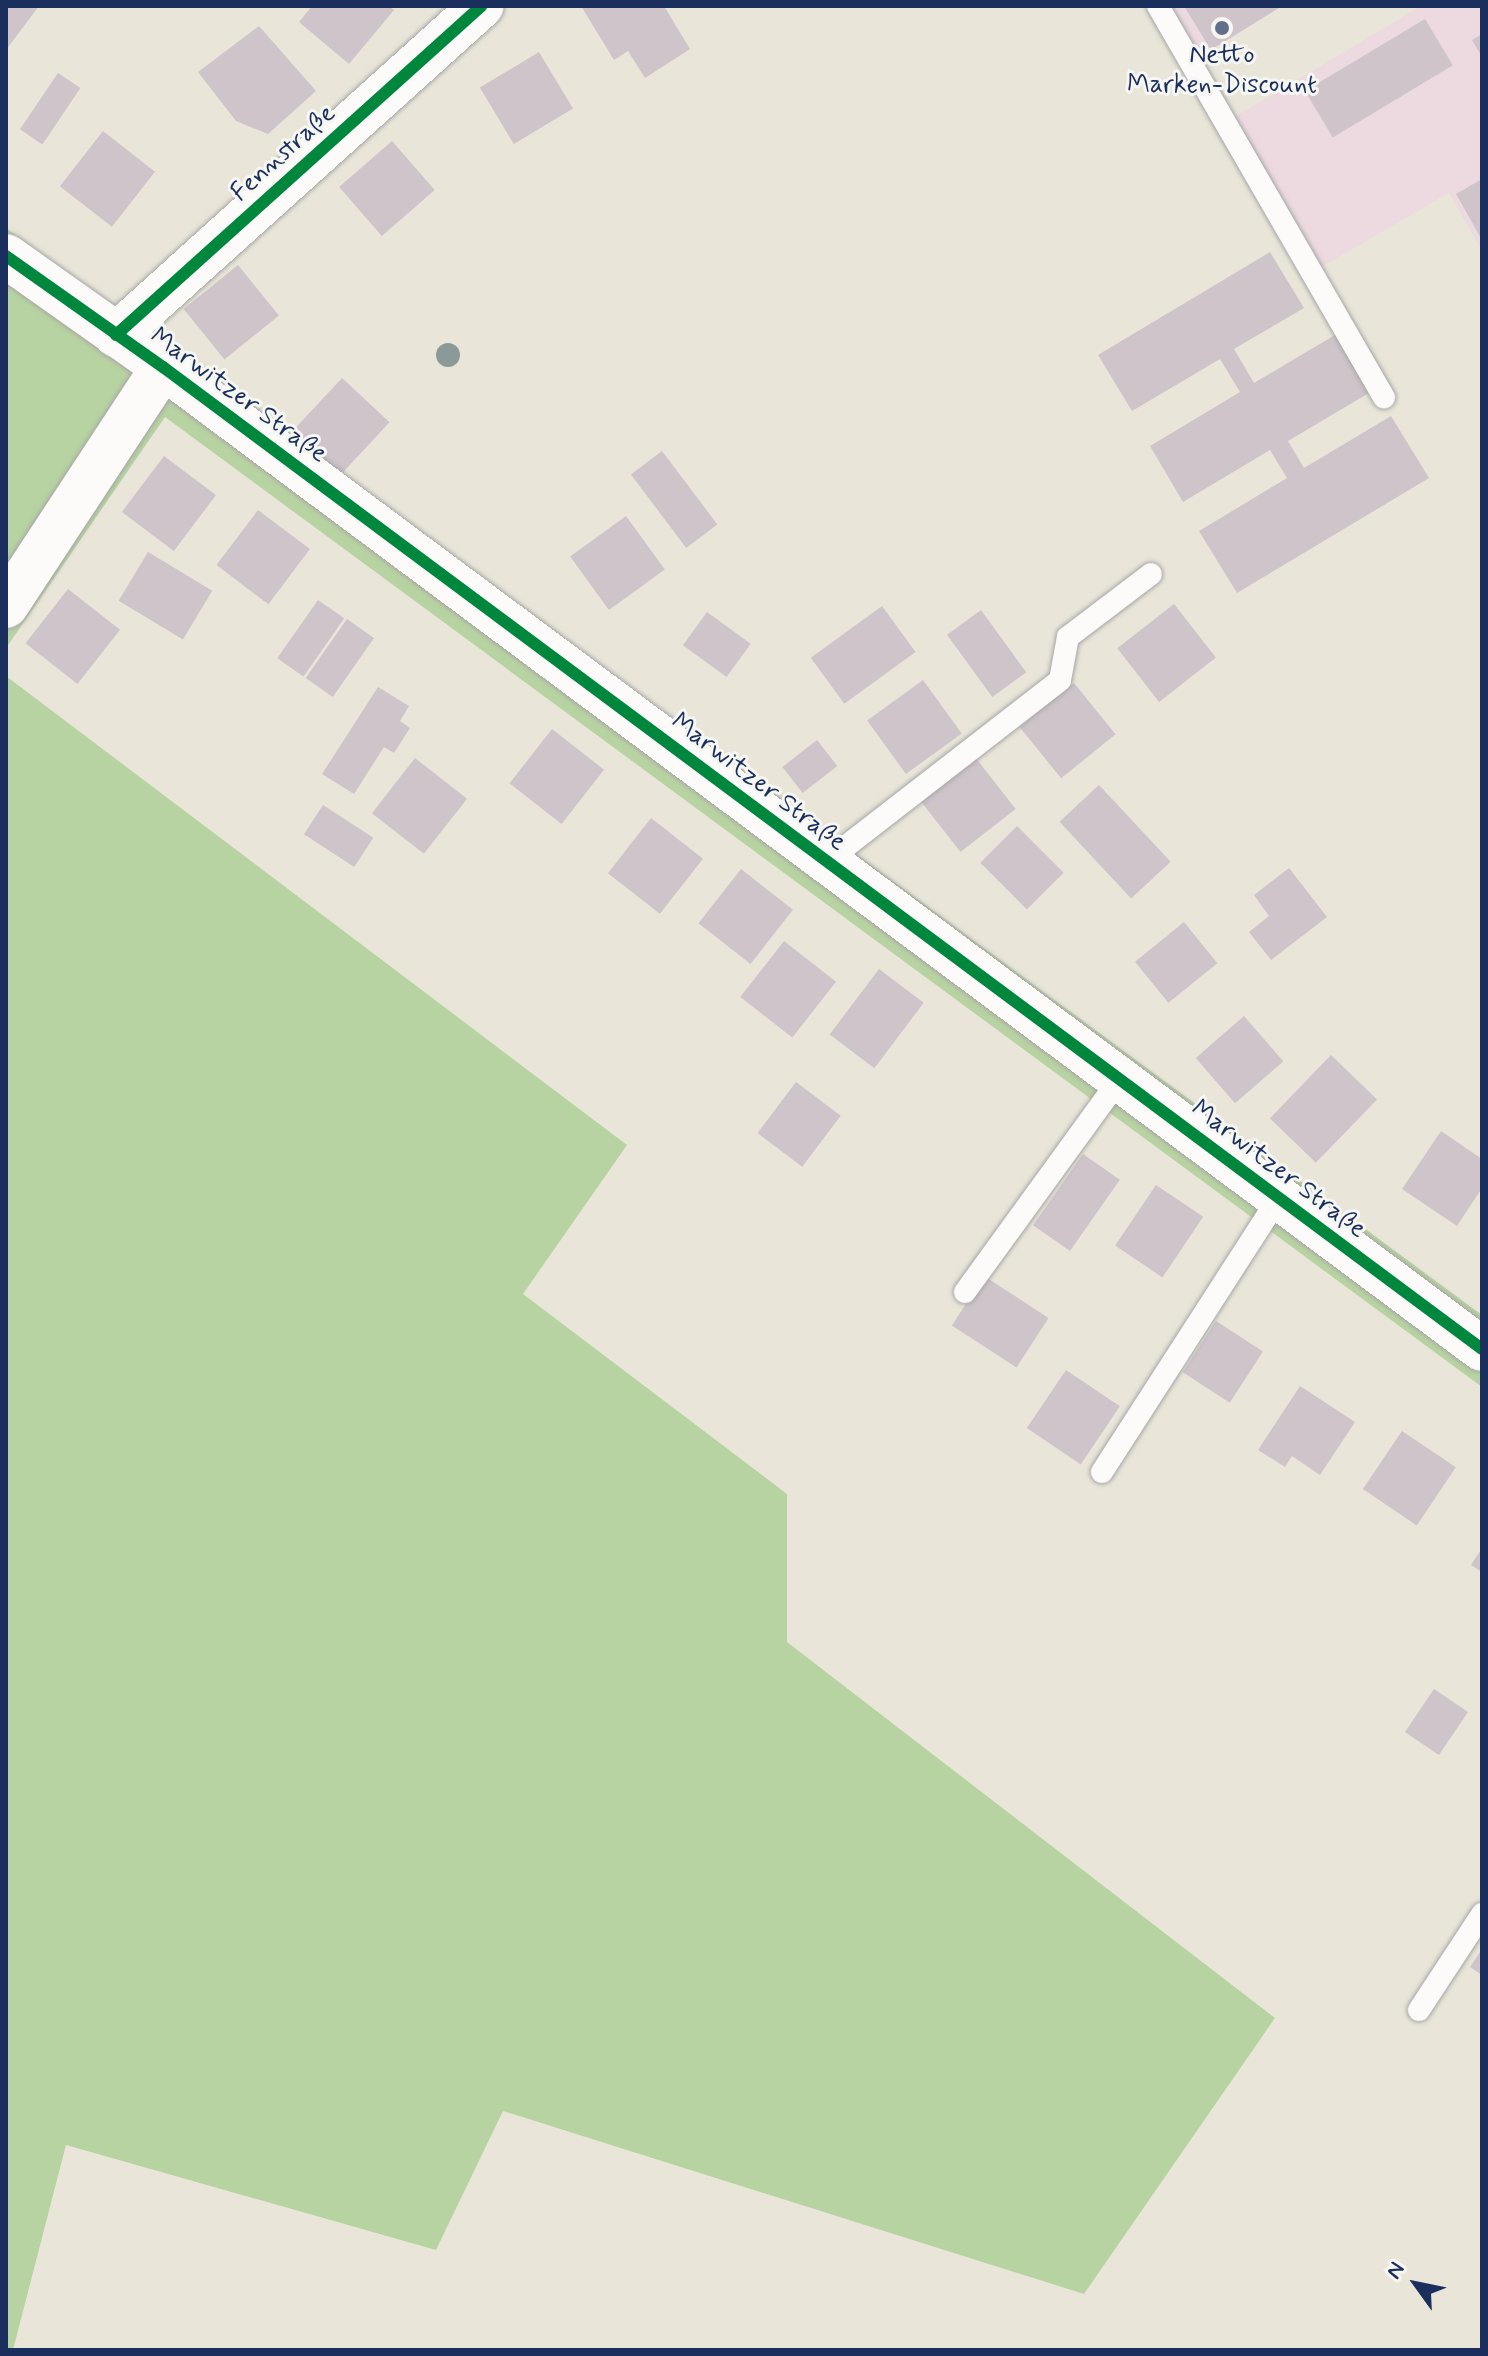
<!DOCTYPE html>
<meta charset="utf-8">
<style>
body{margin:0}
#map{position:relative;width:1488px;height:2356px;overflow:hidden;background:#e9e6d9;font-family:Mynerve,sans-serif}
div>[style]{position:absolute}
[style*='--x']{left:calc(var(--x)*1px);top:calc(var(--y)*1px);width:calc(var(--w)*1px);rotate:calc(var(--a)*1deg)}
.built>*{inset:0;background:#ecdae0}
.green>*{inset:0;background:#b8d3a2}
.building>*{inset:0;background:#cec4ca;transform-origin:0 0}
.roads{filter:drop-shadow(0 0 2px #a6a7a6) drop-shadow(0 0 2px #a6a7a6)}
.lane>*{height:22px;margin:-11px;padding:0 11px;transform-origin:11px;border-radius:11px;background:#fcfbf9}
.street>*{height:44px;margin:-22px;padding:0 22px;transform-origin:22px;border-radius:22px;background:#fcfbf9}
.cycleway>*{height:12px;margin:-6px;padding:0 6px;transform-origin:6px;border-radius:6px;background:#00873e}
.trees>*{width:24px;height:24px;margin:-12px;border-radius:50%;background:#8b9a99}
.dots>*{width:22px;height:22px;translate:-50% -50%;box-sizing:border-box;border:4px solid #f6f6f2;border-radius:50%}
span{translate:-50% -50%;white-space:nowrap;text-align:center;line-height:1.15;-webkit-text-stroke:6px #f6f6f2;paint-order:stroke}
.poi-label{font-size:26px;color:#1b2f5e}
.street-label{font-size:26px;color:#1b2f5e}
.frame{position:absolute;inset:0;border:8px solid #1b2f5e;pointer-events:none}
.north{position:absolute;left:1376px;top:2244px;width:80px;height:80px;-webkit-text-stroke:6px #f6f6f2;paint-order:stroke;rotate:303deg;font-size:22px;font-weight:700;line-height:32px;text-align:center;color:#1b2f5e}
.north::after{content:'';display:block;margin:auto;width:28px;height:36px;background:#1b2f5e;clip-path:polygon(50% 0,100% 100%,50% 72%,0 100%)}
</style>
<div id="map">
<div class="built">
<div style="clip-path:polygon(1166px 6px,1282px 6px,1196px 59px)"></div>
<div style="clip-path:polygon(1421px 6px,1482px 6px,1482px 251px,1449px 193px,1320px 268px,1233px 118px)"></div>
</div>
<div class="green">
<div style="clip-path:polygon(6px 228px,1482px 1315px,1482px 1387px,165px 417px,6px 648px)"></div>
<div style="clip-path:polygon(6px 676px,627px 1145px,523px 1294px,787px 1494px,787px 1642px,1275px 2018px,1084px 2294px,503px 2111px,436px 2250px,66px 2145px,13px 2350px,6px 2350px)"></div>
</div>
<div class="building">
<div style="clip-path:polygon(6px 6px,39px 6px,6px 50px)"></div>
<div style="clip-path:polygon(312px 6px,389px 6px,394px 10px,349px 64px,299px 22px)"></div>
<div style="clip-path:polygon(581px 6px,664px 6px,690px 49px,645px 78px,628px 51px,614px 60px)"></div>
<div style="clip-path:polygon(1184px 6px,1282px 6px,1211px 50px)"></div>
<div style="left:1425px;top:19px;width:54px;height:140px;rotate:59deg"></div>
<div style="clip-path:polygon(259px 26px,316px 91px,268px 134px,236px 121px,198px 72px)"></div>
<div style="clip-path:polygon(1482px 34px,1482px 57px,1472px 40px)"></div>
<div style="left:539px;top:52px;width:66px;height:69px;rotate:59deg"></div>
<div style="left:58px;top:73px;width:27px;height:68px;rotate:34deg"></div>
<div style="left:103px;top:131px;width:66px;height:70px;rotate:38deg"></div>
<div style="left:392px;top:141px;width:65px;height:70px;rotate:49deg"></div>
<div style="clip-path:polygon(1482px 179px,1482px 240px,1456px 194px)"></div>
<div style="clip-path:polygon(1270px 252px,1304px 308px,1234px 349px,1254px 383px,1335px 335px,1369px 393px,1288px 441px,1304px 468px,1391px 416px,1429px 478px,1237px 593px,1199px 531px,1287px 478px,1270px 450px,1183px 502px,1150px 446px,1240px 392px,1220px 359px,1132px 411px,1098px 355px)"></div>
<div style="left:238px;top:265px;width:65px;height:70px;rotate:51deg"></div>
<div style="left:342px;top:378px;width:65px;height:71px;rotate:43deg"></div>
<div style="left:662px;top:451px;width:92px;height:39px;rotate:53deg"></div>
<div style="left:164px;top:456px;width:65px;height:70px;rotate:37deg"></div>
<div style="left:258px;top:510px;width:65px;height:69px;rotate:37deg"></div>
<div style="left:626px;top:516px;width:66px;height:69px;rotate:54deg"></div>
<div style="left:148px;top:552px;width:75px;height:57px;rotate:31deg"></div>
<div style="left:68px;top:589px;width:66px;height:69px;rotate:38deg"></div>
<div style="left:318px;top:600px;width:32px;height:71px;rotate:35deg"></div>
<div style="left:1174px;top:604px;width:68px;height:72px;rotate:52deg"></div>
<div style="left:882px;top:606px;width:57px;height:88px;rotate:54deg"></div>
<div style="left:981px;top:610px;width:77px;height:42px;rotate:54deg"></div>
<div style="left:707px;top:612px;width:54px;height:41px;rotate:36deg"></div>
<div style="left:347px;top:619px;width:33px;height:72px;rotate:35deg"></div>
<div style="left:923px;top:680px;width:66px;height:69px;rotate:54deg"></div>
<div style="left:1074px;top:683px;width:66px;height:70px;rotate:51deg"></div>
<div style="clip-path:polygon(378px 687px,409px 706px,400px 721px,410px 728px,394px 753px,384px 747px,354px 794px,322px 774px)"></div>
<div style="left:552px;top:729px;width:66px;height:69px;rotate:38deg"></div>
<div style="left:817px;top:740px;width:33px;height:44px;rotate:52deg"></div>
<div style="left:975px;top:757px;width:66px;height:70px;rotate:52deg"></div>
<div style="left:415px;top:758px;width:66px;height:70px;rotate:38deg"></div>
<div style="left:1099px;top:785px;width:105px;height:54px;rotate:47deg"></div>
<div style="left:323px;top:805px;width:60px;height:35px;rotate:33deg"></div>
<div style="left:651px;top:818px;width:66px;height:70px;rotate:38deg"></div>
<div style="left:1017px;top:826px;width:66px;height:52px;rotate:45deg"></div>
<div style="clip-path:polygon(1289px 868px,1327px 917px,1271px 960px,1249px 932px,1269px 916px,1254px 895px)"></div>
<div style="left:741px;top:869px;width:66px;height:69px;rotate:38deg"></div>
<div style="left:1184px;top:922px;width:53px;height:63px;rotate:51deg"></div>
<div style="left:784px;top:941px;width:66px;height:71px;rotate:38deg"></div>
<div style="left:879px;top:969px;width:56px;height:82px;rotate:37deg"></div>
<div style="left:1244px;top:1016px;width:60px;height:64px;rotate:49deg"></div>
<div style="left:1331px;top:1055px;width:64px;height:88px;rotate:44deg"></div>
<div style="left:796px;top:1082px;width:56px;height:64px;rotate:37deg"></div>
<div style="clip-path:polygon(1441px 1131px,1482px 1159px,1482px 1188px,1457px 1226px,1402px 1189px)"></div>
<div style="left:1083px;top:1154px;width:45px;height:87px;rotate:35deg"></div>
<div style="left:1156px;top:1185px;width:57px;height:73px;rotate:34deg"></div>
<div style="left:984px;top:1276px;width:77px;height:59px;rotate:33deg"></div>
<div style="left:1216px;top:1321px;width:56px;height:61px;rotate:33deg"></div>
<div style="left:1066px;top:1370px;width:65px;height:70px;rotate:34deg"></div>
<div style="clip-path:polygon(1300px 1386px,1355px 1422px,1320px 1475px,1292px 1456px,1285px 1467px,1258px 1450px)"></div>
<div style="left:1402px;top:1431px;width:65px;height:70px;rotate:34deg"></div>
<div style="clip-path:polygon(1482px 1548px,1482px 1572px,1471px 1565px)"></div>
<div style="left:1434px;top:1689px;width:41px;height:52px;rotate:34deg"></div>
<div style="clip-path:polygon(1482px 1949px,1482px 1975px,1470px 1967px)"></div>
</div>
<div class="roads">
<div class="lane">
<div style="--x:1158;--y:6;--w:452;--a:60"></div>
<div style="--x:827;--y:861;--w:295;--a:-37.8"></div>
<div style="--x:1060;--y:680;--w:44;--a:-79.5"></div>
<div style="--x:1068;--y:637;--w:104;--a:-37.2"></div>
<div style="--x:965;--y:1292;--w:263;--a:-54"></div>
<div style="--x:1102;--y:1472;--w:327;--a:-57.2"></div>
<div style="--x:1419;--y:2010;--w:115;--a:-56.7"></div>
</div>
<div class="street">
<div style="--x:6;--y:256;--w:192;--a:35.3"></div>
<div style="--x:163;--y:367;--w:1644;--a:36.67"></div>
<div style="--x:116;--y:335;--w:492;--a:-42"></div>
<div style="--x:6;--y:606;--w:286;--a:-56.7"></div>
</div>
</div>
<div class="cycleway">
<div style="--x:6;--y:256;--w:192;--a:35.3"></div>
<div style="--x:163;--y:367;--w:1644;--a:36.67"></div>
<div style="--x:116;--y:335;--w:492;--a:-42"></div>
</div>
<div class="trees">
<div style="left:448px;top:355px"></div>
</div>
<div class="dots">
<div style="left:1222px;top:28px;background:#636f89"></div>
</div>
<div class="poi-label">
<span style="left:1222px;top:71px">Netto<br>Marken-Discount</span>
</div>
<div class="street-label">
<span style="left:284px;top:154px;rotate:-42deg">Fennstraße</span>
<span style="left:238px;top:396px;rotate:36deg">Marwitzer Straße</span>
<span style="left:758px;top:783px;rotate:37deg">Marwitzer Straße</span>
<span style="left:1278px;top:1170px;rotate:37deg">Marwitzer Straße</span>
</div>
<div class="frame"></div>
<div class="north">N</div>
</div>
